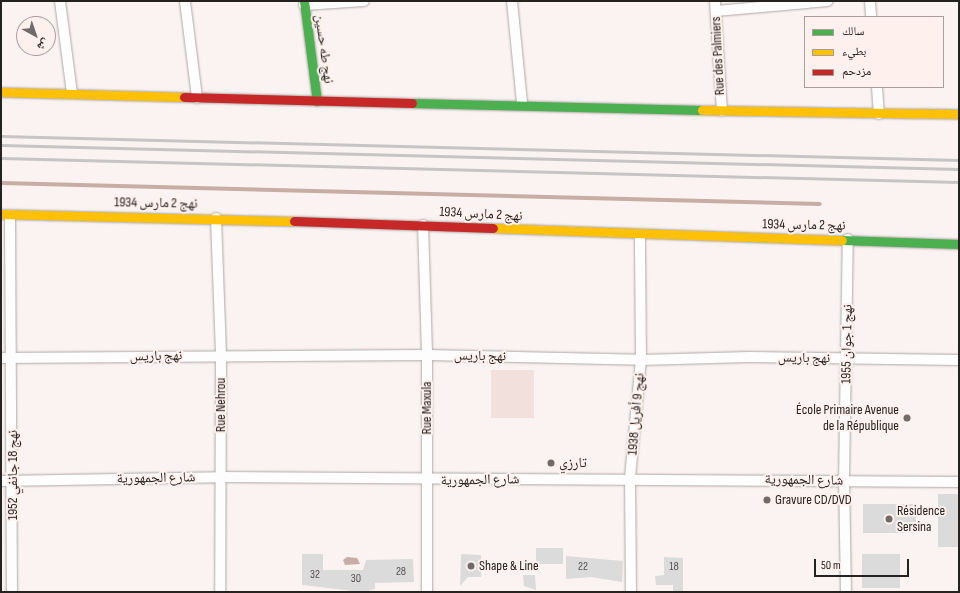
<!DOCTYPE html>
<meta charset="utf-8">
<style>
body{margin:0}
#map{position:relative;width:960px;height:593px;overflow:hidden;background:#faf3f1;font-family:"Sofia Sans Condensed","Noto Naskh Arabic",sans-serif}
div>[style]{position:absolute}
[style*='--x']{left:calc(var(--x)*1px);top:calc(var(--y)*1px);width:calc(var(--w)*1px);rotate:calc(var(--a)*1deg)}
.green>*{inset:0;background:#f1e0db;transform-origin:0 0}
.water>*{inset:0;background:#c8ada4}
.stream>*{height:4px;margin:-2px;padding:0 2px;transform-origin:2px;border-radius:2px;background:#c8ada4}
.building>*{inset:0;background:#dcdbdb;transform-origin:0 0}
.roads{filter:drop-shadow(0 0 1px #ada8a6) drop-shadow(0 0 1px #ada8a6)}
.street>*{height:10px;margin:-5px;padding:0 5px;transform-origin:5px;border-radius:5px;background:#fefdfd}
.fast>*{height:9px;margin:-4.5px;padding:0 4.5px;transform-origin:4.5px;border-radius:4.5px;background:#4caf50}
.slow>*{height:9px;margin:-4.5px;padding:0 4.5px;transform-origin:4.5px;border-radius:4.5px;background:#ffc107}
.jam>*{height:9px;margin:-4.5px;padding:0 4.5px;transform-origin:4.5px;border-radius:4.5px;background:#c62828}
.rail>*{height:3px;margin:-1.5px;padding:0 1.5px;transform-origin:1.5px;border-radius:1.5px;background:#c6c4c4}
.dots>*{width:11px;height:11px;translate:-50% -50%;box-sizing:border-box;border:2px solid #fef1ed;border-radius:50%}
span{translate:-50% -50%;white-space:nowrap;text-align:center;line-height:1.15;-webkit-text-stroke:4px #fef1ed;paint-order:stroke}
.number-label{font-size:12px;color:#545150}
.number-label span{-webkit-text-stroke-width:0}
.street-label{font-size:14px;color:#262220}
.poi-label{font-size:14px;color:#262220}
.right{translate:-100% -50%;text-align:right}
.left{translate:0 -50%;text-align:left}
.frame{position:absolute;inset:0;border:2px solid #262220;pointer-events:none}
.legend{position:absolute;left:804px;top:16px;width:140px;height:72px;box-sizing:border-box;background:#fef1ed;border:1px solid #a89e9b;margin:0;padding:5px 7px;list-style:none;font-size:12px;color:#262220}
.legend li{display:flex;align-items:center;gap:8px;height:20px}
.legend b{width:20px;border:1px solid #a89e9b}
.north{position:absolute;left:16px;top:16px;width:40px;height:40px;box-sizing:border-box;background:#fef1ed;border:1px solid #a89e9b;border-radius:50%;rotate:140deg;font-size:11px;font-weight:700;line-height:16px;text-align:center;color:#262220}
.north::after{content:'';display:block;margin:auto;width:14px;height:18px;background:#706b69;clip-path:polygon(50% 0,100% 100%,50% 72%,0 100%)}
.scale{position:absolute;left:814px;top:559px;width:95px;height:18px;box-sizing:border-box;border:2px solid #262220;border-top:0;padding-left:5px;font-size:12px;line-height:14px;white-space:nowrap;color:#262220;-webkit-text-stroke:3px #fef1ed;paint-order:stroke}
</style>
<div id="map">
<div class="green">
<div style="left:491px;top:370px;width:43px;height:48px"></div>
</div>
<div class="water">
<div style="clip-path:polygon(347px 557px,357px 558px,360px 564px,345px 565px,343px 560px)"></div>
</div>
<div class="stream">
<div style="--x:1;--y:183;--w:819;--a:1.47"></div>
</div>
<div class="building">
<div style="left:959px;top:494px;width:53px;height:21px;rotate:90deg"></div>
<div style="left:916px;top:504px;width:29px;height:53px;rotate:90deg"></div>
<div style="left:536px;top:548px;width:27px;height:16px"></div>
<div style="clip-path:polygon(302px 554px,323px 554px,323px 570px,363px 570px,366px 560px,413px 559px,414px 582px,375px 583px,375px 589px,363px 592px,302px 585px)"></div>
<div style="clip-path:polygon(461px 554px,481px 555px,481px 577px,468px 577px,460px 586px)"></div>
<div style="left:900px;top:554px;width:34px;height:38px;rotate:90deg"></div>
<div style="clip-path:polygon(566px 556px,623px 561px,622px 582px,591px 577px,566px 579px)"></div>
<div style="clip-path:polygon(664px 557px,683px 558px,683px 591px,673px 591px,673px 585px,656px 585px,655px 576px,664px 575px)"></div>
<div style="clip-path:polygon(523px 575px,535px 575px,536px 590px,524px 586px)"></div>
</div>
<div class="roads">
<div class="street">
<div style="--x:60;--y:1;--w:93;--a:82.6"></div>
<div style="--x:185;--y:1;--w:98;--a:82.9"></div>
<div style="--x:512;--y:1;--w:102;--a:84.4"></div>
<div style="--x:715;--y:1;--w:110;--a:86.4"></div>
<div style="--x:870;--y:1;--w:16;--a:86"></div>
<div style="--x:304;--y:5;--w:60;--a:-3.8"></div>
<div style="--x:716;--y:11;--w:112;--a:-5.1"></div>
<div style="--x:877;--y:87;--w:27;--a:86"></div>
<div style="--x:10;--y:215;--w:377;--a:89.7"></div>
<div style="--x:216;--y:218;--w:137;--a:87.9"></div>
<div style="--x:221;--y:355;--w:237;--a:90.2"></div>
<div style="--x:423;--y:225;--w:130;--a:88.2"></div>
<div style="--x:427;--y:355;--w:237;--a:90"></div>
<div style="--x:1;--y:358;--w:426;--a:-0.4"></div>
<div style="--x:427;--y:355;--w:214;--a:1.3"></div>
<div style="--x:641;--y:360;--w:108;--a:-1.6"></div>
<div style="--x:749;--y:357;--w:210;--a:0.8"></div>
<div style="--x:1;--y:481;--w:220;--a:-1"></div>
<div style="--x:221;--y:477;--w:738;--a:0.39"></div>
<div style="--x:631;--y:592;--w:114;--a:-90.5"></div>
<div style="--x:630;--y:478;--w:119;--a:-84.7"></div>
<div style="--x:641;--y:360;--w:125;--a:-90.5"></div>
<div style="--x:846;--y:592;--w:111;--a:-91"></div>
<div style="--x:844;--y:481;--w:242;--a:-89.1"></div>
</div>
<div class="fast">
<div style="--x:304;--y:1;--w:101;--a:82.6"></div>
<div style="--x:412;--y:103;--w:290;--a:1.4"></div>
<div style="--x:842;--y:240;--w:117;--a:2"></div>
</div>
<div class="slow">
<div style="--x:1;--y:92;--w:183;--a:1.6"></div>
<div style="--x:702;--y:110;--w:257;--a:0.9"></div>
<div style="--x:1;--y:214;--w:293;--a:1.4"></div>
<div style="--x:493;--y:228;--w:349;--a:2"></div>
</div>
<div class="jam">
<div style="--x:184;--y:97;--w:228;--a:1.5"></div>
<div style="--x:294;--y:221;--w:199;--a:2"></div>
</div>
</div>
<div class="rail">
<div style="--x:1;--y:136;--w:958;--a:1.44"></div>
<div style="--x:1;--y:145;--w:958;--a:1.44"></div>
<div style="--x:1;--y:158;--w:958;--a:1.44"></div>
</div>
<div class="dots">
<div style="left:907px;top:418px;background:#706b69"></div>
<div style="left:551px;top:463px;background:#706b69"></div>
<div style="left:767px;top:500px;background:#706b69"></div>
<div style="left:889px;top:519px;background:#706b69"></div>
<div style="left:471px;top:566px;background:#706b69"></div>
</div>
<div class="number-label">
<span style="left:583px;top:567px">22</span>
<span style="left:674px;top:567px">18</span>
<span style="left:401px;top:572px">28</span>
<span style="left:315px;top:575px">32</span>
<span style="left:356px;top:579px">30</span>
</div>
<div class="street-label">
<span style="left:324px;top:49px;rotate:82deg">نهج طه حسين</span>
<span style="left:718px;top:56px;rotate:-93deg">Rue des Palmiers</span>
<span style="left:156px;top:203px;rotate:1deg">نهج 2 مارس 1934</span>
<span style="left:481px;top:214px;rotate:3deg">نهج 2 مارس 1934</span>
<span style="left:804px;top:225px;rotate:1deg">نهج 2 مارس 1934</span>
<span style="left:847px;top:344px;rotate:-89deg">نهج 1 جوان 1955</span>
<span style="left:156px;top:356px;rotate:-1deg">نهج باريس</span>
<span style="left:480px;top:356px;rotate:1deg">نهج باريس</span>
<span style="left:804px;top:358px;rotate:1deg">نهج باريس</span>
<span style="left:221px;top:405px;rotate:-90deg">Rue Nehrou</span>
<span style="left:427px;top:408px;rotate:-90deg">Rue Maxula</span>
<span style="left:636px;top:414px;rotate:-85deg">نهج 9 أفريل 1938</span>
<span style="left:13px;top:475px;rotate:-90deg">نهج 18 جانفي 1952</span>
<span style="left:156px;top:478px;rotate:-1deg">شارع الجمهورية</span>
<span style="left:480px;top:480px;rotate:-1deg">شارع الجمهورية</span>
<span style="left:804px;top:480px;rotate:1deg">شارع الجمهورية</span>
</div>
<div class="poi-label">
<span class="right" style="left:899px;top:418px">École Primaire Avenue<br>de la République</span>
<span class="left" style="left:559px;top:463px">تارزي</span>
<span class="left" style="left:775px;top:500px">Gravure CD/DVD</span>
<span class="left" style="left:897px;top:519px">Résidence<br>Sersina</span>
<span class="left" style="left:479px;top:566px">Shape &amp; Line</span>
</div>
<div class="frame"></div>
<ul class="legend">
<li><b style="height:5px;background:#4caf50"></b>سالك</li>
<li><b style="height:5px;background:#ffc107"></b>بطيء</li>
<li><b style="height:5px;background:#c62828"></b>مزدحم</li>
</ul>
<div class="north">ش</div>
<div class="scale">50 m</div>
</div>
